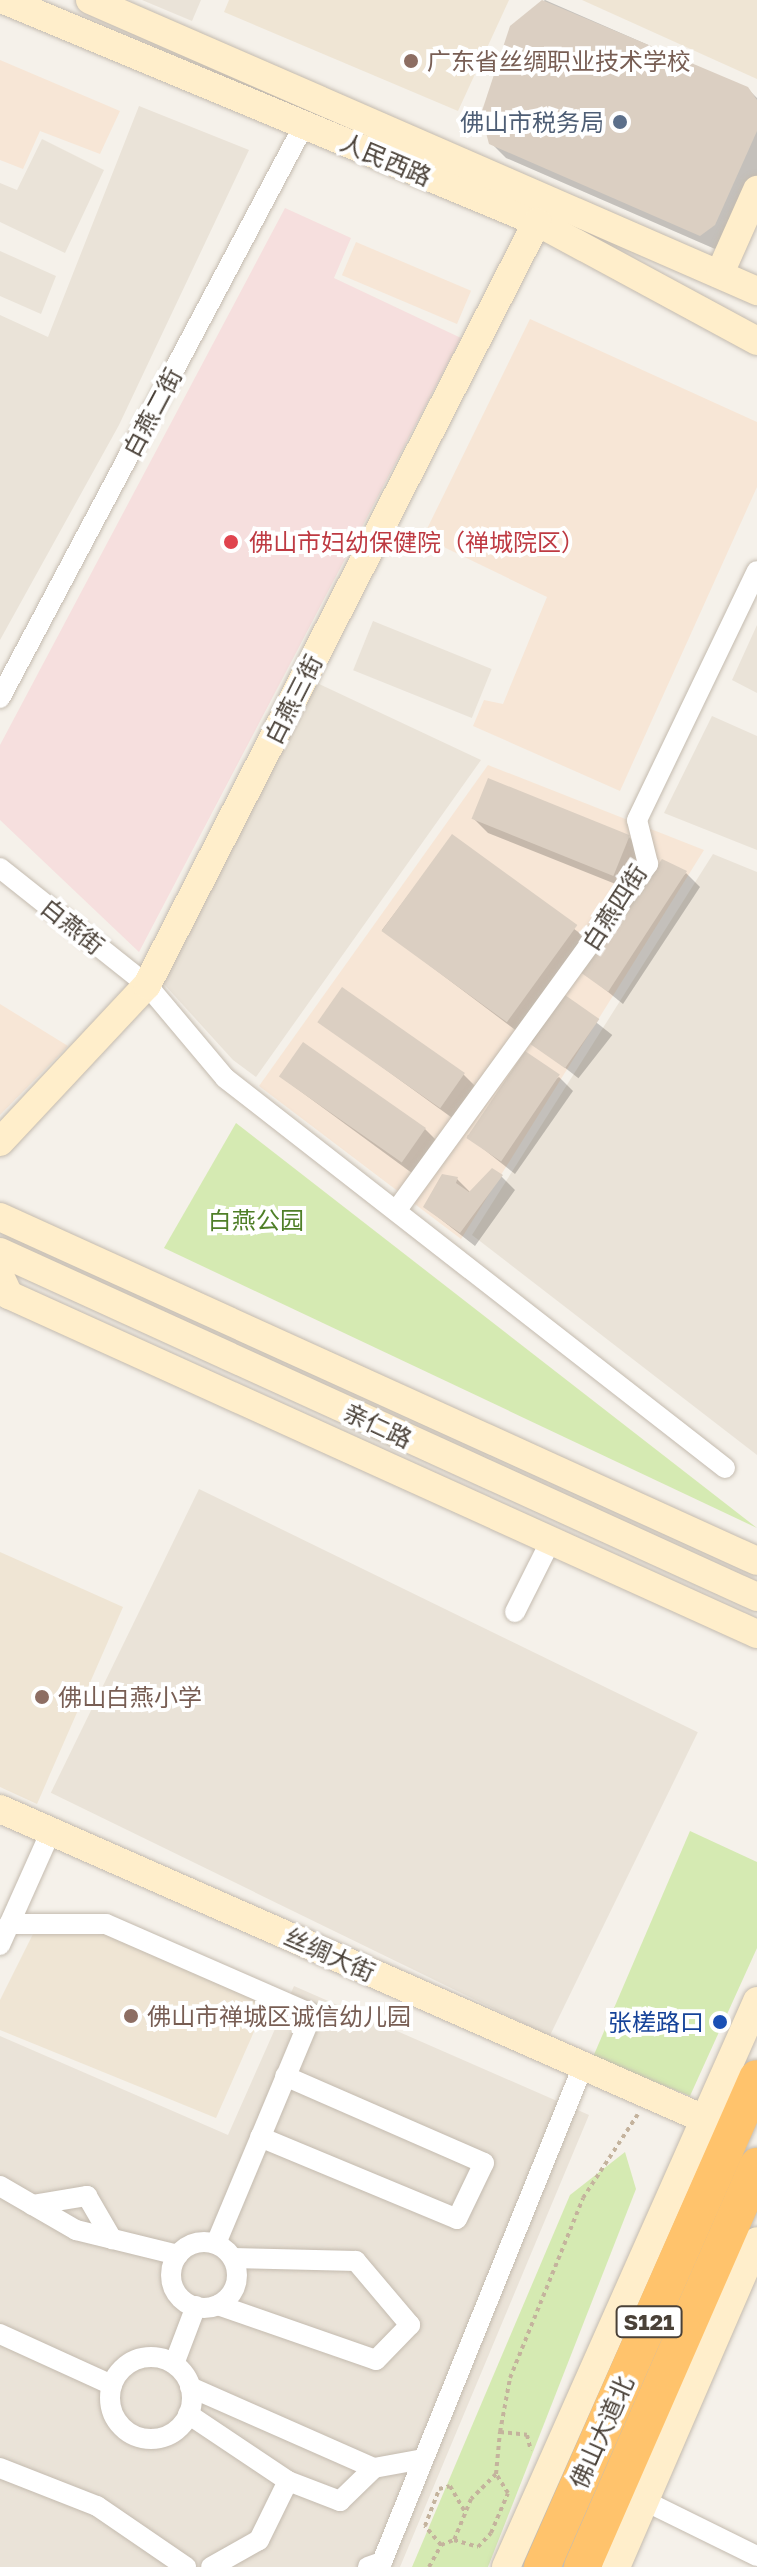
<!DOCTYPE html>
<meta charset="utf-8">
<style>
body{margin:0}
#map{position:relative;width:757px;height:2567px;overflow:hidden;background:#f5f1ea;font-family:"Golos Text","Noto Sans SC",sans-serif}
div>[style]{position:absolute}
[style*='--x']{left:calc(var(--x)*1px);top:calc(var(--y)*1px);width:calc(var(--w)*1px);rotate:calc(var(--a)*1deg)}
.residential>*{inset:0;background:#eae3d8;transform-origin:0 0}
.commercial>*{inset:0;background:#f7e6d6;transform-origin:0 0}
.education>*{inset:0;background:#efe5d4}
.medical>*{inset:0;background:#f6dfde}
.green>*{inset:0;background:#d5eab2}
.shadow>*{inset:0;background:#0003;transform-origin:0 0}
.building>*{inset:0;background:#dbcfc2;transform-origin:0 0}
.path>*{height:4px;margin-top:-2px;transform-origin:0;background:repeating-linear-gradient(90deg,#c4b39d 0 4px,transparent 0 8px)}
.roads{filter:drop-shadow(0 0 2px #c4bbaf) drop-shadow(0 0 2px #c4bbaf)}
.street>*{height:20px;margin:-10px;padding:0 10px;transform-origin:10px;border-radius:10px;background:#fff}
.street>.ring{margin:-10px;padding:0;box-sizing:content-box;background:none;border:20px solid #fff;border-radius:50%}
.secondary>*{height:28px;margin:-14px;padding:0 14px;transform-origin:14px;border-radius:14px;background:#ffeecb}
.highway>*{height:36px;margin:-18px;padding:0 18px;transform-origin:18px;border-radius:18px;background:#ffc36c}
.dots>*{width:22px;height:22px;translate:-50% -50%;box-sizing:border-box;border:4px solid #fff;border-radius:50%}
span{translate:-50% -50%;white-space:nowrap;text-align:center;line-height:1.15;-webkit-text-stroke:8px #fff;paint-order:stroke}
.shield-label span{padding:2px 6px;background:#fff;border:2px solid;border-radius:6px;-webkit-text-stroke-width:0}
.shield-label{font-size:22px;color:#4a4138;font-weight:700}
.education-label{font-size:24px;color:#785e54}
.left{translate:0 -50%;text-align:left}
.service-label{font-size:24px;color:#4e5e75}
.right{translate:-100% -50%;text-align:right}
.street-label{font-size:24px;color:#4a4138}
.health-label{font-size:24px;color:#be3a42}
.park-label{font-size:24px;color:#4f7f28}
.transit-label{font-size:24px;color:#164399}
</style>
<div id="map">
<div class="residential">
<div style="clip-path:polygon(142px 0,201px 0,192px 21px)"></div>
<div style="clip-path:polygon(139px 106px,249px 150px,119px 425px,0 640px,0 315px,48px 337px)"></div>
<div style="clip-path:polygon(42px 139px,104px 170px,65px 253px,0 222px,0 183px,17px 190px)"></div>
<div style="clip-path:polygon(0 251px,56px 276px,41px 314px,0 296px)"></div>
<div style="left:373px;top:621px;width:128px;height:53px;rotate:22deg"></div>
<div style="clip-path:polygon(757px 625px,757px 693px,732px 680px)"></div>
<div style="clip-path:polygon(317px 683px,481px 760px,256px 1077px,233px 1060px,163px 983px)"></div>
<div style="clip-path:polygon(712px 716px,757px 736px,757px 850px,664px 813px)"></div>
<div style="clip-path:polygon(713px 854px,757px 872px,757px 1455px,472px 1235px)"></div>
<div style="left:199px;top:1489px;width:555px;height:338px;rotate:26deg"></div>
<div style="clip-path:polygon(294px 1986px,589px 2115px,400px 2567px,0 2567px,0 2036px,228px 2135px)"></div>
</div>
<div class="commercial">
<div style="clip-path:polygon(0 60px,120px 111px,100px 154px,40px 131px,23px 169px,0 160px)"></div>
<div style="left:356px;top:242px;width:125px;height:36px;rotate:23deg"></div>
<div style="clip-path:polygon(530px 319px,757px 422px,757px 487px,620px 791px,473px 726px,484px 700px,503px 704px,547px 597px,423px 537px)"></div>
<div style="clip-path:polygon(488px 765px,704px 850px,461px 1239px,259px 1086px)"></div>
<div style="clip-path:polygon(0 1004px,68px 1046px,0 1115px)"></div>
</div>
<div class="education">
<div style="clip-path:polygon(229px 0,509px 0,458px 111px,224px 12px)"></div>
<div style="clip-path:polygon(582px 0,757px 0,757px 79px)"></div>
<div style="clip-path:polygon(0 1552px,123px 1607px,37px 1804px,0 1787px)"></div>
<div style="clip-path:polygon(104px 1930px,267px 2002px,216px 2118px,0 2030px,0 2000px,33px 1934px)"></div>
</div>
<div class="medical">
<div style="clip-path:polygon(285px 208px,351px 238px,334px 278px,461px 338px,139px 952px,0 820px,0 745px)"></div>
</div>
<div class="green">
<div style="clip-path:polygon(236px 1123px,757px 1528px,164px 1248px)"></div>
<div style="clip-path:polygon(690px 1831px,757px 1862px,757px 1948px,690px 2096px,593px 2057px)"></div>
<div style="clip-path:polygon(625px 2152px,636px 2189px,488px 2567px,412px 2567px,570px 2195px)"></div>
</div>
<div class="shadow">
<div style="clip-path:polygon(545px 0,747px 88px,757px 98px,757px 176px,728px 239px,715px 249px,506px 158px,491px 143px,511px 27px)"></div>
<div style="clip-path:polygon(474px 819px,629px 837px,643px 851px,628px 889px,488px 833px)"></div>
<div style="left:452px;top:837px;width:173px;height:116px;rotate:37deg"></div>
<div style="clip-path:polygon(686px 873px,700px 887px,623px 1004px,582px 971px)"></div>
<div style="left:565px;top:998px;width:60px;height:55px;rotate:38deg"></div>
<div style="clip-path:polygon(320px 1022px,463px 1074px,477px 1088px,455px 1120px)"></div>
<div style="clip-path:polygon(281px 1077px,425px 1129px,439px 1143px,416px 1176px)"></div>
<div style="clip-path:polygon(559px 1077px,573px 1091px,515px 1174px,467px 1136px)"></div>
<div style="clip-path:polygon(501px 1176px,515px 1190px,475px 1246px,425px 1207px,457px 1179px,471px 1193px)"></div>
</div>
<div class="building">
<div style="clip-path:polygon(542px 0,748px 87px,757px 100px,757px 131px,715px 225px,700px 236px,489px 144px,481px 114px,510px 26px)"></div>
<div style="left:488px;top:778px;width:153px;height:44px;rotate:22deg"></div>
<div style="left:452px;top:834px;width:155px;height:120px;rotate:36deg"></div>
<div style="clip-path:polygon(662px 859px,687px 871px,608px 992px,580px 972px)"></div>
<div style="left:342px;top:987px;width:150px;height:43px;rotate:35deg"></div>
<div style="left:565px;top:995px;width:42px;height:60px;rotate:35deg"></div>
<div style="left:303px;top:1042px;width:150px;height:42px;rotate:35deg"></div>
<div style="left:525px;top:1051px;width:42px;height:105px;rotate:34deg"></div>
<div style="clip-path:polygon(492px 1168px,503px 1175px,460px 1233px,423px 1207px,442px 1174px,458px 1177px,456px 1183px,469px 1192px)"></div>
</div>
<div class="path">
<div style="--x:500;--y:2432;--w:55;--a:-79.5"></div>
<div style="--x:510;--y:2378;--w:194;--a:-67.9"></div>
<div style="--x:583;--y:2198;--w:100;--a:-56.8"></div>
<div style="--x:496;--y:2474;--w:42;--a:-84.6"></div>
<div style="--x:500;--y:2432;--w:27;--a:6"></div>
<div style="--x:527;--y:2435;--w:16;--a:76"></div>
<div style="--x:441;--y:2545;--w:25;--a:-130"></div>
<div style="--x:425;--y:2526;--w:40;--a:-69"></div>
<div style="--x:439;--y:2489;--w:11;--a:-15"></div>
<div style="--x:450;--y:2486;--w:30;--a:60"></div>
<div style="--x:429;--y:2567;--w:25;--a:-61"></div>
<div style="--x:441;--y:2545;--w:14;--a:-21"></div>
<div style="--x:454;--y:2540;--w:25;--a:16"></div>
<div style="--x:478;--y:2547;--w:19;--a:-47"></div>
<div style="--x:491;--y:2533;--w:43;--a:-67"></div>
<div style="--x:508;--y:2493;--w:22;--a:-122"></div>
<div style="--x:496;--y:2474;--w:35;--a:135"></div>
<div style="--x:471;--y:2499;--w:44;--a:112.5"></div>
</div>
<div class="roads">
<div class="street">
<div style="--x:0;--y:698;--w:649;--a:-62.05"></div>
<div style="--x:0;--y:868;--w:188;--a:38.5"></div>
<div style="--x:147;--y:985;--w:121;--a:50"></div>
<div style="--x:225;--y:1078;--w:634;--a:37.95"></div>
<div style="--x:396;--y:1211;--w:429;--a:-54"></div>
<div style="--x:648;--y:864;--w:45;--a:-104"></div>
<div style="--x:637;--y:820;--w:276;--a:-64.3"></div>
<div style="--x:515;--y:1612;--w:80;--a:-63.4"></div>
<div style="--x:9;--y:1924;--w:97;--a:0"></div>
<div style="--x:106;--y:1924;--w:225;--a:23.6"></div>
<div style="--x:312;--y:2014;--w:249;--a:112.7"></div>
<div style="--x:0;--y:1945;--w:125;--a:-65.9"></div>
<div style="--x:260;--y:2137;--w:213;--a:22.6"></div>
<div style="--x:457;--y:2219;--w:62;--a:-64.3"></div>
<div style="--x:484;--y:2163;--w:217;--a:-156.4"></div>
<div style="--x:0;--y:2186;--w:88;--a:30.1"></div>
<div style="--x:76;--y:2230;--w:105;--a:13.8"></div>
<div style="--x:32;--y:2205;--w:56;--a:-9.3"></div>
<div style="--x:87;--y:2196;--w:50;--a:59.8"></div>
<div class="ring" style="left:171px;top:2242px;width:46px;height:46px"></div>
<div style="--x:218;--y:2305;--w:167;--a:19.2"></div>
<div style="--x:376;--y:2360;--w:49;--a:-45.8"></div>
<div style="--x:410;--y:2325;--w:84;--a:-130.2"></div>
<div style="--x:356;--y:2261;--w:123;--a:-178.6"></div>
<div style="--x:0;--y:2334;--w:123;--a:24.5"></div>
<div class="ring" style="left:110px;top:2357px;width:62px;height:62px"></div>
<div style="--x:174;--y:2364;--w:62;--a:-69.2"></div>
<div style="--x:190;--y:2387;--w:201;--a:23.8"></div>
<div style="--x:374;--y:2468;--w:50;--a:-10.4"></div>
<div style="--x:188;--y:2414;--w:120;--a:33.8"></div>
<div style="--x:288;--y:2481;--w:66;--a:116.2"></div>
<div style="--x:259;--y:2540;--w:55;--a:150.6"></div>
<div style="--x:0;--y:2468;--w:104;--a:21.4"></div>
<div style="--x:97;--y:2506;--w:108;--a:34.4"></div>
<div style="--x:288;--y:2481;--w:56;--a:21"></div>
<div style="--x:340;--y:2501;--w:47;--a:-44.1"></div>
<div style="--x:645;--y:2501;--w:125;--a:26.2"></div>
<div style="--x:368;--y:2567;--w:15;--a:-20"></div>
<div style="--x:382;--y:2562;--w:535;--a:-67.94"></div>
</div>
<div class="secondary">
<div style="--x:4;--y:0;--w:577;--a:22.61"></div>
<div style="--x:537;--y:222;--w:250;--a:28.4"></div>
<div style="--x:90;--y:0;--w:728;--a:23.57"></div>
<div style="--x:720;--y:273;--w:91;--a:-66"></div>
<div style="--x:0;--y:1142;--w:215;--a:-46.9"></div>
<div style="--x:147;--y:985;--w:857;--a:-62.93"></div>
<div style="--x:0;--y:1217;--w:831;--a:24.44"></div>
<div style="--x:0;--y:1252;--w:832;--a:24.5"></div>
<div style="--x:0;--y:1276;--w:21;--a:65"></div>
<div style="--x:9;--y:1295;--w:821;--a:24.38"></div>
<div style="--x:0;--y:1809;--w:769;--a:23.77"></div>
<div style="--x:506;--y:2567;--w:619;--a:-66.08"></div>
<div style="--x:616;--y:2567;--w:355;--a:-66.6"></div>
</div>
<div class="highway">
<div style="--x:542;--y:2567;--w:534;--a:-66.27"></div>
<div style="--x:582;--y:2567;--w:438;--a:-66.4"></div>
</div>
</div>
<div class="dots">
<div style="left:411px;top:61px;background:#8d6e63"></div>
<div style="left:620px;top:122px;background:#5c6f8a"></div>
<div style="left:231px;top:542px;background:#e0444e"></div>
<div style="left:42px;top:1697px;background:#8d6e63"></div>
<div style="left:131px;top:2016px;background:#8d6e63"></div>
<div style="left:720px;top:2022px;background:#1a4fb4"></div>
</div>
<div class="shield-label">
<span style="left:649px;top:2322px">S121</span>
</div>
<div class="education-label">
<span class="left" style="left:427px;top:61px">广东省丝绸职业技术学校</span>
<span class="left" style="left:58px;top:1697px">佛山白燕小学</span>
<span class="left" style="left:147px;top:2016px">佛山市禅城区诚信幼儿园</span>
</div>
<div class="service-label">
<span class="right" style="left:604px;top:122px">佛山市税务局</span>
</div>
<div class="street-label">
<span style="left:386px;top:159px;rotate:23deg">人民西路</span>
<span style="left:152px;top:412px;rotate:-62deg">白燕二街</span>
<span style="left:293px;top:699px;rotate:-63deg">白燕三街</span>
<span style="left:614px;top:907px;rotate:-57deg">白燕四街</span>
<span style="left:73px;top:926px;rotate:39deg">白燕街</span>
<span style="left:378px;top:1425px;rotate:25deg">亲仁路</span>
<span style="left:330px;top:1954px;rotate:24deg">丝绸大街</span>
<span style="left:601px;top:2432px;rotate:-66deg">佛山大道北</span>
</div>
<div class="health-label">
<span class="left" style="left:249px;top:542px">佛山市妇幼保健院（禅城院区）</span>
</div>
<div class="park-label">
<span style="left:256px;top:1220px">白燕公园</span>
</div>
<div class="transit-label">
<span class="right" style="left:704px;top:2022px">张槎路口</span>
</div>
</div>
